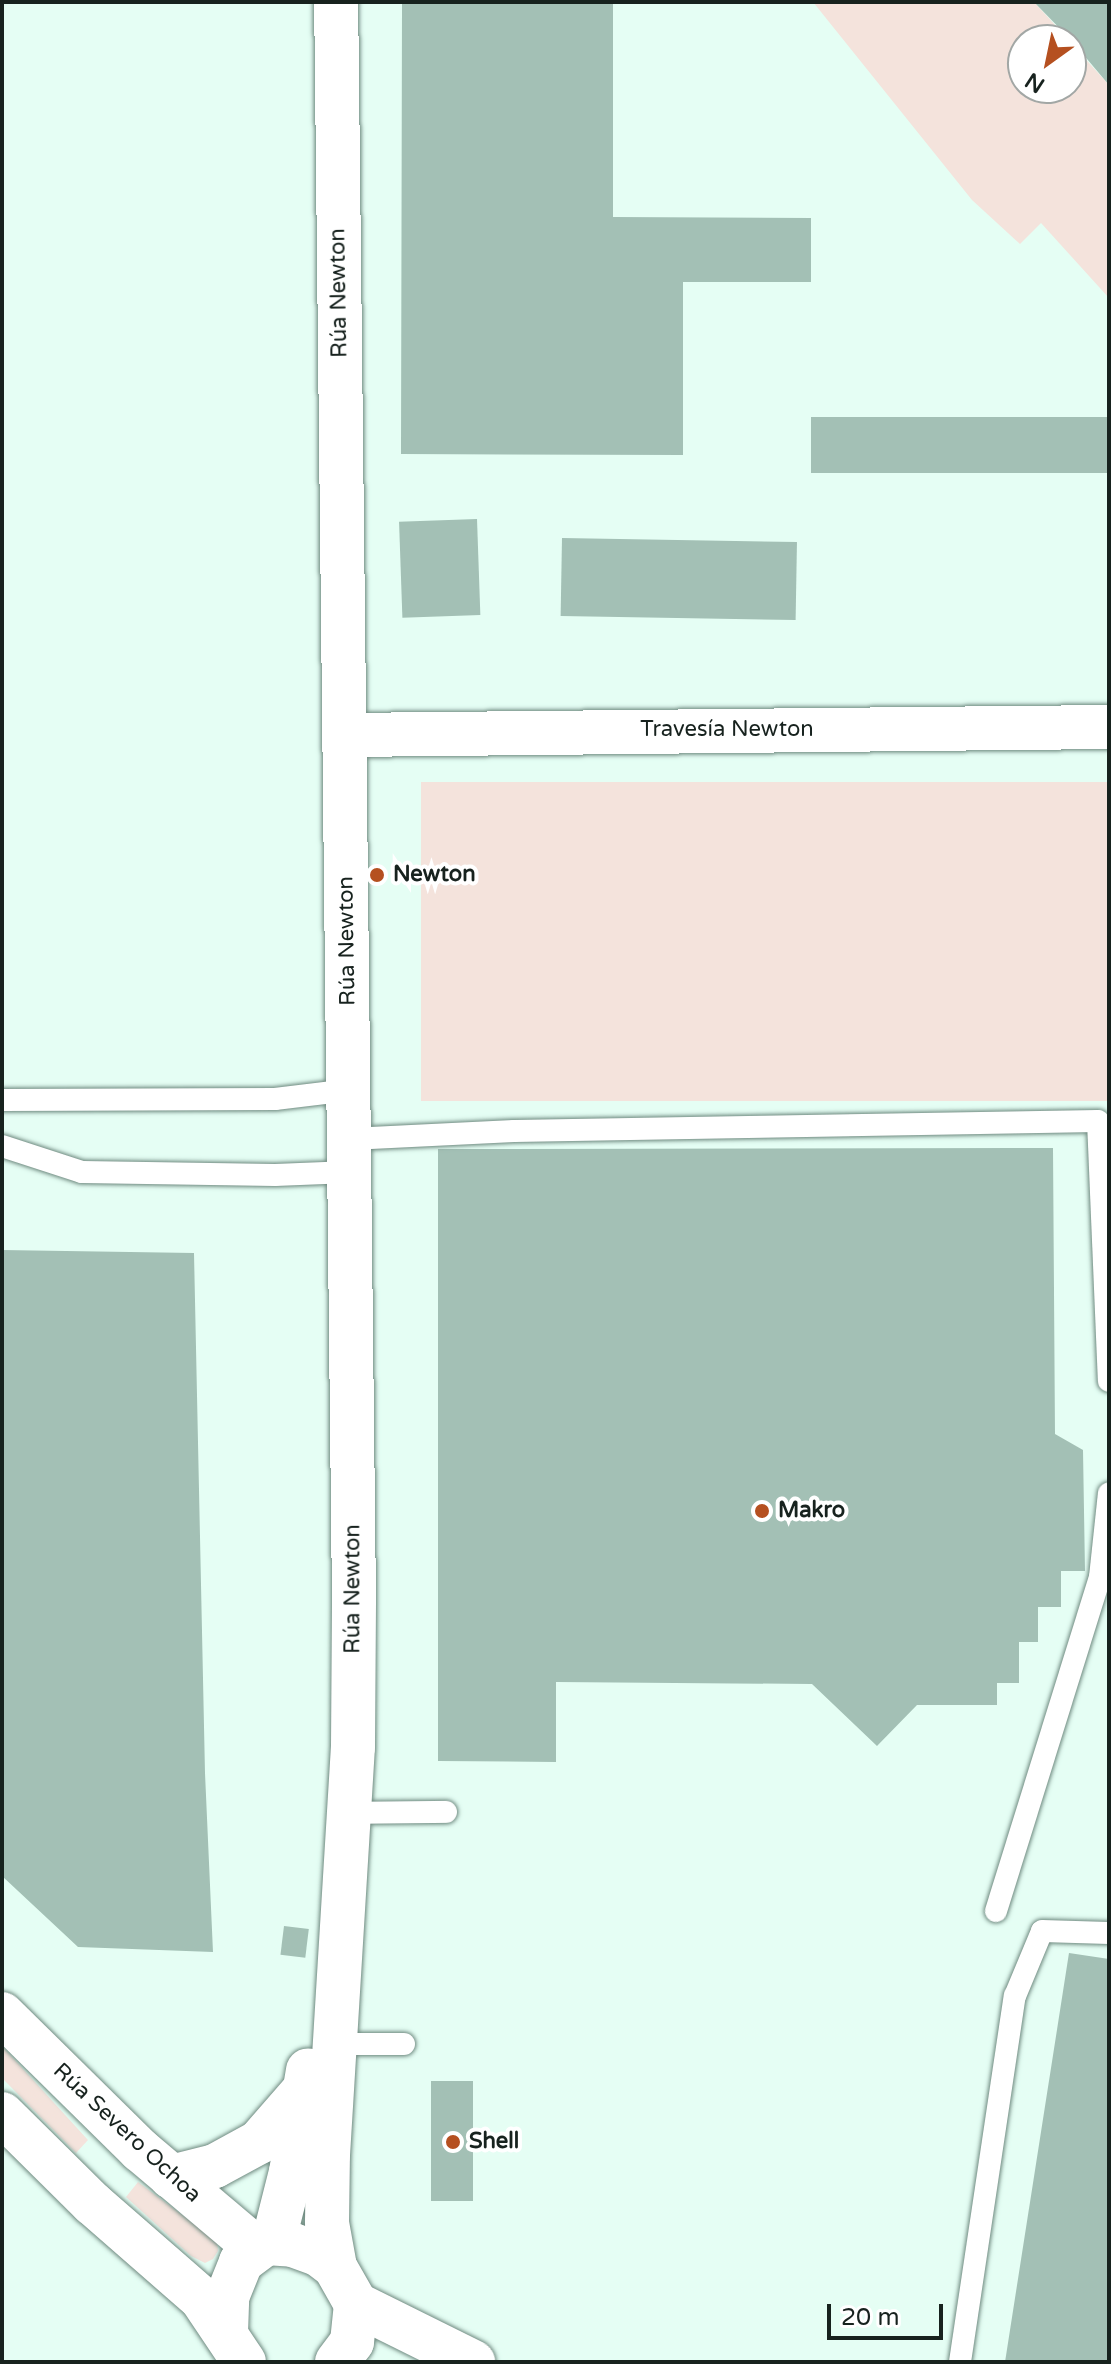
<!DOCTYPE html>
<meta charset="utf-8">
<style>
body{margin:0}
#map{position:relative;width:1111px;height:2364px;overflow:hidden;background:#e5fef4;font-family:"Varela Round",sans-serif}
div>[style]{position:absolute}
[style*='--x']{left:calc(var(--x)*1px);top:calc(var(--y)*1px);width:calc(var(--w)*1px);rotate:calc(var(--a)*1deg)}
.green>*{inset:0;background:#f4e3dc;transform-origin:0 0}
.building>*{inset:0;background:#a3c0b5;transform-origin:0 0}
.roads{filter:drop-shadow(0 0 2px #6f8a80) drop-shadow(0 0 2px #6f8a80)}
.service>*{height:22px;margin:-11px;padding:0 11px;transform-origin:11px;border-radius:11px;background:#fff}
.minor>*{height:44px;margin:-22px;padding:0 22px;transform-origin:22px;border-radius:22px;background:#fff}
.secondary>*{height:44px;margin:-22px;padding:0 22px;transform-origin:22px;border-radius:22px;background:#fff}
.dots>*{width:22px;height:22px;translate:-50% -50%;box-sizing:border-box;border:4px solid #fff;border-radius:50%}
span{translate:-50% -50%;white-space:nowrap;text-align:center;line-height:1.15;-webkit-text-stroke:8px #fff;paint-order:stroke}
.street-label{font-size:22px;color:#17221e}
.poi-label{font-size:22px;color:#17221e;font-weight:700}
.left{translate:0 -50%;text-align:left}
.frame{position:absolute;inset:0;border:4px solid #17221e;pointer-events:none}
.north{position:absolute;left:1007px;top:24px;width:80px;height:80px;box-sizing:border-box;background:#fff;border:2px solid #a2a7a5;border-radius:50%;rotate:213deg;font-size:22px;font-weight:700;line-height:32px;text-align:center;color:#17221e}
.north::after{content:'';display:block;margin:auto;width:28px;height:36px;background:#b55020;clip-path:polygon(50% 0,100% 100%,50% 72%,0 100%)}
.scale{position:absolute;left:827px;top:2304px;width:116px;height:36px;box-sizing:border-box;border:4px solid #17221e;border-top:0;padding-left:10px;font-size:24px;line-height:28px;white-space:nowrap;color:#17221e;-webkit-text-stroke:6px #fff;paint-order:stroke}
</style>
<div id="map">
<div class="green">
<div style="clip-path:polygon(813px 2px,1034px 2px,1069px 40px,1023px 40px,1023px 88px,1071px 88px,1071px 43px,1109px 85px,1109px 298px,1041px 223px,1020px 244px,972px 200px)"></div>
<div style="left:1109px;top:782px;width:319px;height:688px;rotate:90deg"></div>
<div style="clip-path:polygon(2px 2046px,88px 2140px,76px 2153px,2px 2078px)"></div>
<div style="clip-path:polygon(138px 2182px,217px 2241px,218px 2251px,213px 2259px,205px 2263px,191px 2256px,126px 2197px)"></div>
</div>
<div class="building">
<div style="clip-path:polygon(402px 2px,613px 2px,613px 217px,811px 218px,811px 282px,683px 282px,683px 455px,401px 454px)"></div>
<div style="clip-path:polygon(1034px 2px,1109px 2px,1109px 85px,1071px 40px)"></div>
<div style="left:1109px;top:417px;width:56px;height:298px;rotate:90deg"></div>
<div style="left:477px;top:519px;width:96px;height:78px;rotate:88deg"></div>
<div style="left:562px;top:538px;width:235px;height:78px;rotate:1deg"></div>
<div style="clip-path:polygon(1053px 1148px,1055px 1434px,1083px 1450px,1085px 1571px,1061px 1571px,1061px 1607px,1038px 1607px,1038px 1642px,1019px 1642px,1019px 1683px,997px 1683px,997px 1705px,917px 1705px,877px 1746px,812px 1684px,556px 1682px,556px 1762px,438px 1761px,438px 1149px)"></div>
<div style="clip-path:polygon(2px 1250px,194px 1253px,205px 1773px,213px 1952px,78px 1947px,2px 1876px)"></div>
<div style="left:284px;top:1926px;width:25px;height:29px;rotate:7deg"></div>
<div style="clip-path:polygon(1069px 1953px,1109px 1959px,1109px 2362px,1005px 2362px)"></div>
<div style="left:473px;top:2081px;width:120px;height:42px;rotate:90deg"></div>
</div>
<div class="roads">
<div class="service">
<div style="--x:2;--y:1100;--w:273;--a:-0.2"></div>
<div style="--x:275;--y:1099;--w:75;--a:-6.9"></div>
<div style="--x:350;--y:1139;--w:164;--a:-2.8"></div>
<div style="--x:514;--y:1131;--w:584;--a:-0.98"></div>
<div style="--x:1098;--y:1121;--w:260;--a:87.6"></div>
<div style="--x:2;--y:1146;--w:84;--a:18"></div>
<div style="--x:82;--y:1172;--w:193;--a:0.9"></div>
<div style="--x:275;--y:1175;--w:75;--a:-2.3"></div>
<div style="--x:348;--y:1813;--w:98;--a:-0.6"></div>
<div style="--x:996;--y:1911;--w:350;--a:-72.7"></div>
<div style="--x:1100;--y:1577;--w:84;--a:-83.9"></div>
<div style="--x:334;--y:2044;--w:70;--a:0"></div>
<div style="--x:960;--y:2362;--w:370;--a:-81.5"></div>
<div style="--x:1015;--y:1996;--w:70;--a:-67.4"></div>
<div style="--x:1042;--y:1931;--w:67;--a:1.7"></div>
</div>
<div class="minor">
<div style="--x:345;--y:735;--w:764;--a:-0.6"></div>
<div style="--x:171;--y:2177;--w:45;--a:-14"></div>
<div style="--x:215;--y:2166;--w:50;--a:-28.6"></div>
<div style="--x:259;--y:2142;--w:70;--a:-49"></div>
<div style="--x:273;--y:2243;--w:73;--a:-75.8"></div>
<div style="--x:291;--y:2172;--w:103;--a:-80.5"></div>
<div style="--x:335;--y:2267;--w:45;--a:-100.3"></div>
<div style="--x:327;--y:2223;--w:68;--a:-89.2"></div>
<div style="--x:328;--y:2155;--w:409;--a:-86.5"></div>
<div style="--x:353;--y:1747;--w:146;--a:-89.6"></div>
<div style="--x:354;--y:1601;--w:1599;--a:-90.64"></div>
</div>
<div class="secondary">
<div style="--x:2;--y:2014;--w:194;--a:44.6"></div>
<div style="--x:140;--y:2150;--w:152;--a:40.2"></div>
<div style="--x:2;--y:2114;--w:127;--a:44.7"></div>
<div style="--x:92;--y:2203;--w:145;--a:41.1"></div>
<div style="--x:201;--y:2298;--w:77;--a:56.1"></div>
<div style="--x:356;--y:2304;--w:131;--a:26.4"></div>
<div style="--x:226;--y:2333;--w:36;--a:-88"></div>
<div style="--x:227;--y:2297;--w:38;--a:-68"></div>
<div style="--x:241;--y:2262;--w:31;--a:-37"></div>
<div style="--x:266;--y:2243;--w:27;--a:4"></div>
<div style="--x:293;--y:2245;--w:27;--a:20"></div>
<div style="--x:318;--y:2254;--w:21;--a:37"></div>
<div style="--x:335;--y:2267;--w:43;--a:60.4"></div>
<div style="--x:356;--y:2304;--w:38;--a:96"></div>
<div style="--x:352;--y:2342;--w:25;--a:127"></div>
</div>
</div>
<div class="dots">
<div style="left:377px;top:875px;background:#b55020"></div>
<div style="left:762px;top:1511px;background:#b55020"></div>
<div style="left:453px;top:2142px;background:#b55020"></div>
</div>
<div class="street-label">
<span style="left:339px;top:293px;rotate:-91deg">Rúa Newton</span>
<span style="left:727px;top:730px">Travesía Newton</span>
<span style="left:347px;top:941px;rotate:-91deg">Rúa Newton</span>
<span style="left:353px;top:1589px;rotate:-90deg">Rúa Newton</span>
<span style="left:127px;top:2133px;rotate:43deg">Rúa Severo Ochoa</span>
</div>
<div class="poi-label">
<span class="left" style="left:393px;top:875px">Newton</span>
<span class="left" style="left:778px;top:1511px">Makro</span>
<span class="left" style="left:469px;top:2142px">Shell</span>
</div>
<div class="frame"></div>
<div class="north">N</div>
<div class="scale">20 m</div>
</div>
